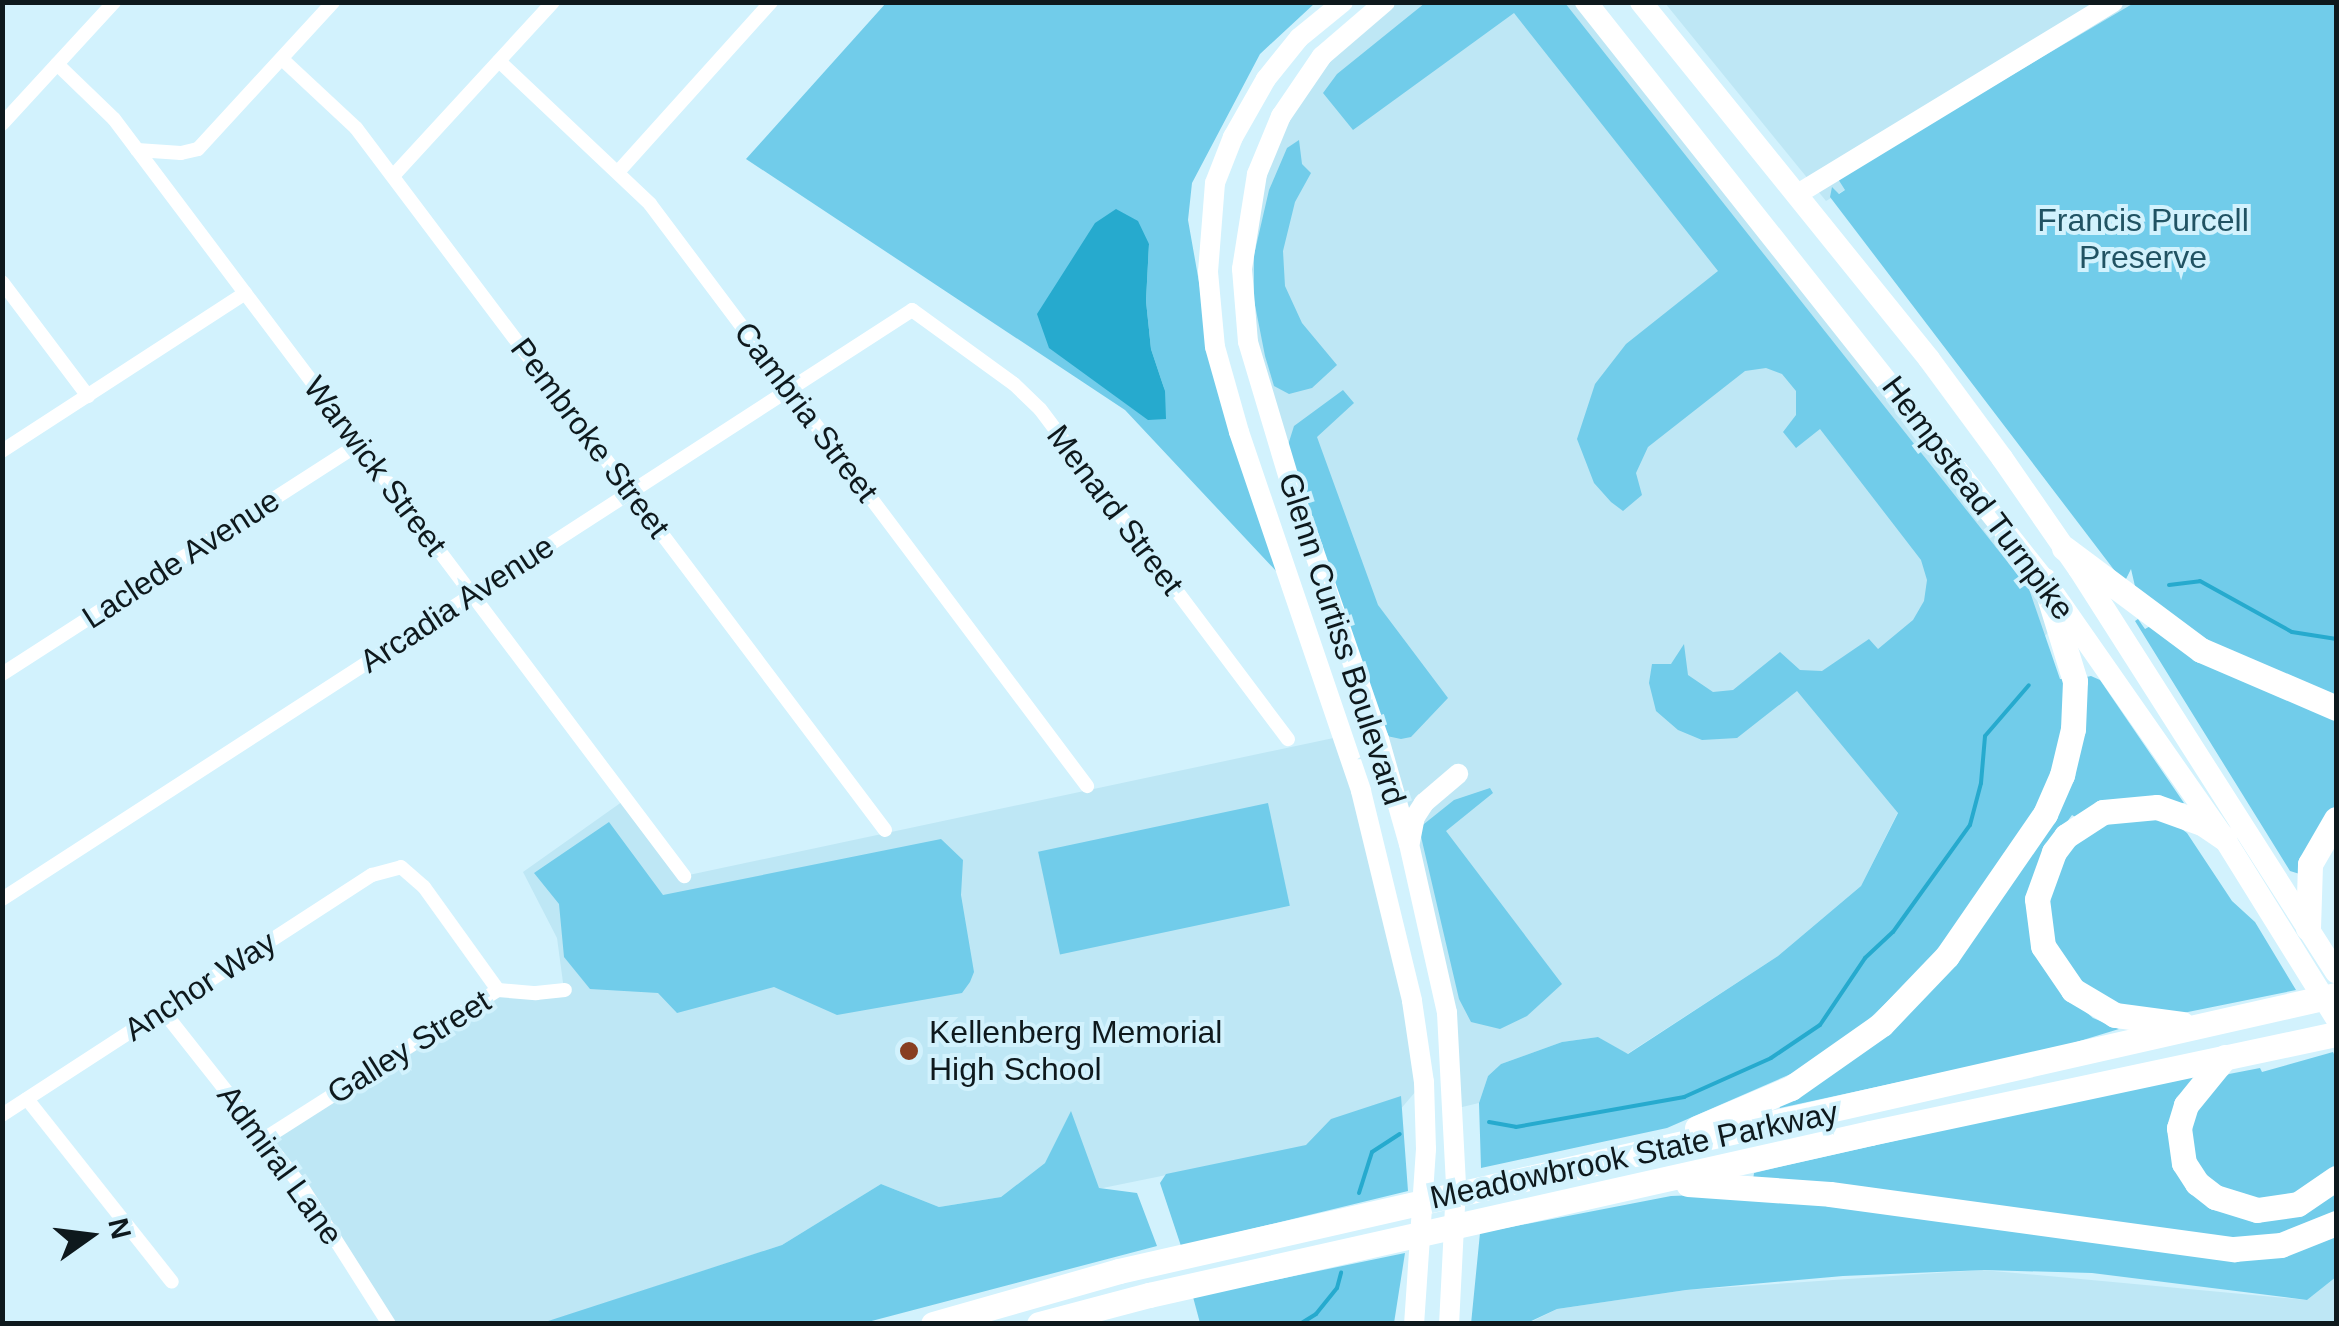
<!DOCTYPE html>
<style>
body{margin:0}
#map{position:relative;width:2339px;height:1326px;overflow:hidden;background:#d2f2fd;font-family:Arial,sans-serif}
div>[style]{position:absolute}
[style*='--x']{left:calc(var(--x)*1px);top:calc(var(--y)*1px);width:calc(var(--w)*1px);rotate:calc(var(--a)*1deg)}
.built>*{inset:0;background:#bee7f5}
.green>*{inset:0;background:#71ccea;transform-origin:0 0}
.water>*{inset:0;background:#26aace}
.stream>*{height:4px;margin:-2px;padding:0 2px;transform-origin:2px;border-radius:2px;background:#26aace}
.street>*{height:14px;margin:-7px;padding:0 7px;transform-origin:7px;border-radius:7px;background:#fff}
.secondary>*{height:20px;margin:-10px;padding:0 10px;transform-origin:10px;border-radius:10px;background:#fff}
.primary>*{height:22px;margin:-11px;padding:0 11px;transform-origin:11px;border-radius:11px;background:#fff}
.highway>*{height:25px;margin:-12.5px;padding:0 12.5px;transform-origin:12.5px;border-radius:12.5px;background:#fff}
.dots>*{width:28px;height:28px;translate:-50% -50%;box-sizing:border-box;border:5px solid #d2f2fd;border-radius:50%}
span{translate:-50% -50%;white-space:nowrap;text-align:center;line-height:1.15;-webkit-text-stroke:8px #d2f2fd;paint-order:stroke}
.park-label{font-size:32px;color:#215363}
.street-label{font-size:32px;color:#0e191d}
.poi-label{font-size:32px;color:#0e191d}
.left{translate:0 -50%;text-align:left}
.frame{position:absolute;inset:0;border:5px solid #0e191d;pointer-events:none}
.north{position:absolute;left:40px;top:1186px;width:100px;height:100px;-webkit-text-stroke:8px #d2f2fd;paint-order:stroke;rotate:76deg;font-size:28px;font-weight:700;line-height:40px;text-align:center;color:#0e191d}
.north::after{content:'';display:block;margin:auto;width:35px;height:45px;background:#0e191d;clip-path:polygon(50% 0,100% 100%,50% 72%,0 100%)}
</style>
<div id="map">
<div class="built">
<div style="clip-path:polygon(1390px 3px,1589px 3px,2027px 565px,2055px 624px,1898px 812px,1861px 886px,1778px 956px,1627px 1054px,1598px 1037px,1562px 1042px,1501px 1064px,1488px 1076px,1479px 1103px,1458px 1108px,1418px 877px,1252px 345px,1244px 272px,1261px 171px,1296px 93px)"></div>
<div style="clip-path:polygon(1665px 3px,2157px 3px,1826px 201px)"></div>
<div style="clip-path:polygon(1343px 736px,1422px 1084px,1382px 1131px,1088px 1191px,1045px 1163px,1001px 1197px,939px 1207px,881px 1184px,782px 1245px,542px 1324px,389px 1323px,264px 1139px,498px 990px,564px 990px,557px 938px,523px 872px,626px 799px,684px 876px)"></div>
<div style="clip-path:polygon(1982px 1270px,2307px 1300px,2336px 1277px,2336px 1323px,1527px 1324px,1557px 1309px,1686px 1290px)"></div>
</div>
<div class="green">
<div style="clip-path:polygon(evenodd,886px 3px,1315px 3px,1260px 54px,1192px 183px,1188px 220px,1208px 333px,1291px 587px,1125px 410px,746px 159px,886px 3px,1095px 224px,1149px 244px,1146px 301px,1151px 349px,1165px 391px,1095px 224px)"></div>
<div style="clip-path:polygon(1425px 3px,1565px 3px,2029px 589px,2060px 679px,2067px 679px,2069px 714px,2045px 799px,1960px 931px,1859px 1029px,1800px 1070px,1667px 1128px,1481px 1168px,1479px 1103px,1488px 1076px,1501px 1064px,1562px 1042px,1598px 1037px,1628px 1054px,1778px 956px,1861px 886px,1898px 813px,1797px 691px,1737px 738px,1702px 740px,1678px 730px,1656px 711px,1649px 683px,1652px 664px,1671px 664px,1684px 644px,1688px 675px,1713px 692px,1733px 690px,1780px 652px,1800px 670px,1822px 671px,1869px 639px,1878px 649px,1913px 620px,1924px 601px,1927px 580px,1921px 560px,1820px 429px,1796px 448px,1783px 432px,1796px 415px,1796px 391px,1782px 374px,1766px 368px,1745px 371px,1648px 447px,1636px 473px,1642px 495px,1623px 511px,1611px 502px,1594px 483px,1577px 439px,1595px 384px,1626px 344px,1718px 271px,1514px 13px,1353px 130px,1323px 93px,1337px 74px)"></div>
<div style="clip-path:polygon(2134px 3px,2336px 3px,2336px 699px,2208px 647px,2137px 595px,2131px 569px,2124px 583px,1830px 197px,1832px 187px,1839px 194px,1845px 190px,1838px 179px,1847px 172px)"></div>
<div style="clip-path:polygon(1299px 140px,1302px 164px,1311px 173px,1295px 202px,1283px 251px,1285px 286px,1302px 323px,1337px 365px,1312px 388px,1289px 394px,1274px 386px,1265px 356px,1254px 300px,1254px 255px,1269px 190px,1287px 148px)"></div>
<div style="clip-path:polygon(1343px 390px,1354px 403px,1317px 437px,1378px 605px,1448px 698px,1411px 737px,1401px 739px,1382px 735px,1288px 445px,1294px 426px)"></div>
<div style="clip-path:polygon(2138px 619px,2145px 629px,2154px 624px,2336px 714px,2336px 808px,2303px 875px,2290px 871px,2135px 621px)"></div>
<div style="clip-path:polygon(2091px 676px,2100px 680px,2184px 803px,2077px 818px,2072px 815px,2048px 848px,2034px 881px,2063px 992px,2093px 1018px,2119px 1029px,2060px 1047px,1780px 1108px,1778px 1103px,1825px 1076px,2037px 843px,2082px 678px)"></div>
<div style="clip-path:polygon(1490px 788px,1493px 793px,1446px 831px,1562px 984px,1527px 1016px,1500px 1029px,1471px 1022px,1459px 999px,1419px 828px,1454px 800px)"></div>
<div style="left:1268px;top:803px;width:105px;height:235px;rotate:78deg"></div>
<div style="clip-path:polygon(2136px 813px,2174px 823px,2187px 833px,2232px 901px,2255px 922px,2296px 990px,2173px 1015px,2113px 1009px,2057px 961px,2046px 889px,2061px 851px,2091px 825px)"></div>
<div style="clip-path:polygon(609px 822px,663px 895px,941px 839px,963px 860px,961px 895px,974px 972px,970px 982px,962px 993px,837px 1015px,774px 987px,677px 1013px,658px 993px,590px 989px,564px 957px,559px 904px,534px 873px)"></div>
<div style="clip-path:polygon(2333px 1052px,2336px 1058px,2336px 1169px,2315px 1188px,2256px 1203px,2225px 1193px,2200px 1175px,2188px 1145px,2190px 1114px,2204px 1091px,2229px 1074px,2260px 1068px,2262px 1072px)"></div>
<div style="clip-path:polygon(2197px 1073px,2173px 1134px,2216px 1205px,2336px 1189px,2336px 1215px,2318px 1226px,2245px 1242px,1753px 1180px,1754px 1173px,1783px 1166px)"></div>
<div style="clip-path:polygon(1401px 1096px,1408px 1191px,1181px 1246px,1160px 1183px,1166px 1174px,1306px 1145px,1331px 1119px)"></div>
<div style="clip-path:polygon(1071px 1111px,1099px 1188px,1137px 1193px,1157px 1246px,864px 1323px,542px 1323px,782px 1245px,881px 1184px,939px 1207px,1001px 1197px,1045px 1163px)"></div>
<div style="clip-path:polygon(1727px 1194px,2240px 1256px,2336px 1230px,2336px 1277px,2307px 1300px,2092px 1273px,1984px 1270px,1843px 1276px,1686px 1290px,1557px 1309px,1527px 1323px,1471px 1324px,1480px 1233px,1671px 1196px)"></div>
<div style="clip-path:polygon(1405px 1253px,1394px 1323px,1200px 1323px,1193px 1297px)"></div>
</div>
<div class="water">
<div style="clip-path:polygon(1116px 209px,1138px 221px,1149px 244px,1146px 301px,1151px 349px,1165px 391px,1166px 419px,1148px 420px,1049px 348px,1037px 314px,1095px 223px)"></div>
</div>
<div class="stream">
<div style="--x:2169;--y:585;--w:31;--a:-7"></div>
<div style="--x:2200;--y:581;--w:105;--a:29"></div>
<div style="--x:2292;--y:632;--w:45;--a:9"></div>
<div style="--x:1489;--y:1122;--w:27;--a:10"></div>
<div style="--x:1516;--y:1127;--w:171;--a:-10.1"></div>
<div style="--x:1684;--y:1097;--w:95;--a:-24.1"></div>
<div style="--x:1771;--y:1058;--w:59;--a:-34"></div>
<div style="--x:1820;--y:1025;--w:81;--a:-56.1"></div>
<div style="--x:1865;--y:958;--w:38;--a:-43"></div>
<div style="--x:1893;--y:932;--w:132;--a:-54.3"></div>
<div style="--x:1970;--y:825;--w:43;--a:-75.3"></div>
<div style="--x:1981;--y:783;--w:47;--a:-85.1"></div>
<div style="--x:1985;--y:736;--w:67;--a:-49.2"></div>
<div style="--x:1359;--y:1193;--w:43;--a:-72.4"></div>
<div style="--x:1372;--y:1152;--w:33;--a:-33"></div>
<div style="--x:1300;--y:1324;--w:19;--a:-32"></div>
<div style="--x:1316;--y:1314;--w:33;--a:-51"></div>
<div style="--x:1337;--y:1288;--w:16;--a:-75"></div>
</div>
<div class="street">
<div style="--x:282;--y:59;--w:101;--a:43"></div>
<div style="--x:356;--y:128;--w:879;--a:53"></div>
<div style="--x:499;--y:61;--w:208;--a:43.4"></div>
<div style="--x:650;--y:204;--w:728;--a:53.1"></div>
<div style="--x:57;--y:64;--w:79;--a:44"></div>
<div style="--x:114;--y:119;--w:948;--a:53.02"></div>
<div style="--x:2;--y:124;--w:166;--a:-47.4"></div>
<div style="--x:137;--y:150;--w:44;--a:3.9"></div>
<div style="--x:181;--y:153;--w:17;--a:-13"></div>
<div style="--x:198;--y:149;--w:200;--a:-47.4"></div>
<div style="--x:618;--y:172;--w:229;--a:-48"></div>
<div style="--x:393;--y:176;--w:236;--a:-47.4"></div>
<div style="--x:2;--y:282;--w:143;--a:53"></div>
<div style="--x:2;--y:451;--w:290;--a:-33"></div>
<div style="--x:2;--y:674;--w:425;--a:-32.8"></div>
<div style="--x:401;--y:867;--w:30;--a:41"></div>
<div style="--x:424;--y:887;--w:127;--a:54.3"></div>
<div style="--x:2;--y:899;--w:1084;--a:-32.91"></div>
<div style="--x:912;--y:310;--w:126;--a:36"></div>
<div style="--x:1014;--y:384;--w:36;--a:44"></div>
<div style="--x:1040;--y:409;--w:413;--a:53.1"></div>
<div style="--x:163;--y:1011;--w:224;--a:51.7"></div>
<div style="--x:302;--y:1187;--w:162;--a:57.6"></div>
<div style="--x:27;--y:1099;--w:233;--a:51.6"></div>
<div style="--x:2;--y:1115;--w:441;--a:-33"></div>
<div style="--x:372;--y:875;--w:30;--a:-15"></div>
<div style="--x:264;--y:1139;--w:277;--a:-32.5"></div>
<div style="--x:498;--y:990;--w:38;--a:5"></div>
<div style="--x:536;--y:993;--w:29;--a:-6"></div>
</div>
<div class="secondary">
<div style="--x:1343;--y:2;--w:57;--a:140.7"></div>
<div style="--x:1299;--y:38;--w:53;--a:128.8"></div>
<div style="--x:1266;--y:79;--w:67;--a:119.6"></div>
<div style="--x:1233;--y:137;--w:49;--a:111.4"></div>
<div style="--x:1215;--y:183;--w:89;--a:94.5"></div>
<div style="--x:1208;--y:272;--w:75;--a:84.7"></div>
<div style="--x:1215;--y:347;--w:88;--a:74.2"></div>
<div style="--x:1239;--y:432;--w:379;--a:71.2"></div>
<div style="--x:1361;--y:791;--w:216;--a:76.3"></div>
<div style="--x:1412;--y:1001;--w:82;--a:81.6"></div>
<div style="--x:1424;--y:1082;--w:67;--a:88.3"></div>
<div style="--x:1426;--y:1149;--w:175;--a:93.9"></div>
<div style="--x:1385;--y:2;--w:83;--a:139.4"></div>
<div style="--x:1322;--y:56;--w:73;--a:124.3"></div>
<div style="--x:1281;--y:116;--w:63;--a:112.5"></div>
<div style="--x:1257;--y:174;--w:96;--a:99"></div>
<div style="--x:1242;--y:269;--w:73;--a:85.3"></div>
<div style="--x:1248;--y:342;--w:149;--a:73.3"></div>
<div style="--x:1291;--y:485;--w:269;--a:70.9"></div>
<div style="--x:1379;--y:739;--w:109;--a:74.1"></div>
<div style="--x:1409;--y:844;--w:173;--a:77.3"></div>
<div style="--x:1447;--y:1013;--w:174;--a:87"></div>
<div style="--x:1456;--y:1187;--w:137;--a:92.9"></div>
<div style="--x:1796;--y:195;--w:371;--a:-31.3"></div>
<div style="--x:1410;--y:842;--w:25;--a:-79"></div>
<div style="--x:1415;--y:817;--w:17;--a:-57"></div>
<div style="--x:1424;--y:803;--w:45;--a:-40.5"></div>
</div>
<div class="primary">
<div style="--x:1586;--y:2;--w:737;--a:51.61"></div>
<div style="--x:2044;--y:580;--w:315;--a:55.1"></div>
<div style="--x:2224;--y:838;--w:212;--a:58.1"></div>
<div style="--x:1641;--y:2;--w:459;--a:51.1"></div>
<div style="--x:1929;--y:359;--w:123;--a:53.6"></div>
<div style="--x:2002;--y:458;--w:135;--a:55.3"></div>
<div style="--x:2079;--y:569;--w:478;--a:57.5"></div>
</div>
<div class="highway">
<div style="--x:2064;--y:548;--w:171;--a:36.7"></div>
<div style="--x:2201;--y:650;--w:147;--a:23.2"></div>
<div style="--x:2308;--y:928;--w:64;--a:-88.2"></div>
<div style="--x:2310;--y:864;--w:52;--a:-60"></div>
<div style="--x:2182;--y:1024;--w:68;--a:-172.3"></div>
<div style="--x:2115;--y:1015;--w:49;--a:-149.2"></div>
<div style="--x:2073;--y:990;--w:53;--a:-124.3"></div>
<div style="--x:2043;--y:946;--w:47;--a:-97.3"></div>
<div style="--x:2037;--y:899;--w:50;--a:-70.1"></div>
<div style="--x:2054;--y:852;--w:20;--a:-53"></div>
<div style="--x:2066;--y:836;--w:44;--a:-33"></div>
<div style="--x:2103;--y:812;--w:54;--a:-5.3"></div>
<div style="--x:2157;--y:807;--w:48;--a:19.6"></div>
<div style="--x:2202;--y:823;--w:27;--a:34"></div>
<div style="--x:2225;--y:1057;--w:62;--a:129.1"></div>
<div style="--x:2186;--y:1105;--w:24;--a:107"></div>
<div style="--x:2179;--y:1128;--w:35;--a:82"></div>
<div style="--x:2184;--y:1163;--w:24;--a:57"></div>
<div style="--x:2197;--y:1183;--w:23;--a:38"></div>
<div style="--x:2215;--y:1197;--w:44;--a:17.2"></div>
<div style="--x:2257;--y:1210;--w:41;--a:-8.3"></div>
<div style="--x:2298;--y:1204;--w:46;--a:-34.4"></div>
<div style="--x:1697;--y:1128;--w:102;--a:-23.1"></div>
<div style="--x:1791;--y:1088;--w:111;--a:-35.1"></div>
<div style="--x:1882;--y:1024;--w:94;--a:-46.3"></div>
<div style="--x:1947;--y:956;--w:173;--a:-55.4"></div>
<div style="--x:2045;--y:814;--w:43;--a:-66.4"></div>
<div style="--x:2062;--y:775;--w:47;--a:-76.6"></div>
<div style="--x:2073;--y:729;--w:48;--a:-87.6"></div>
<div style="--x:2075;--y:681;--w:106;--a:-107.1"></div>
<div style="--x:1688;--y:1184;--w:142;--a:4"></div>
<div style="--x:1830;--y:1194;--w:408;--a:7.8"></div>
<div style="--x:2234;--y:1249;--w:47;--a:-4.9"></div>
<div style="--x:2281;--y:1245;--w:59;--a:-21.8"></div>
<div style="--x:933;--y:1324;--w:193;--a:-15.9"></div>
<div style="--x:1119;--y:1271;--w:1248;--a:-12.78"></div>
<div style="--x:1039;--y:1324;--w:114;--a:-14.8"></div>
<div style="--x:1149;--y:1295;--w:739;--a:-12.66"></div>
<div style="--x:1870;--y:1133;--w:476;--a:-12"></div>
</div>
<div class="dots">
<div style="left:909px;top:1051px;background:#883f22"></div>
</div>
<div class="park-label">
<span style="left:2143px;top:239px">Francis Purcell<br>Preserve</span>
</div>
<div class="street-label">
<span style="left:806px;top:412px;rotate:53deg">Cambria Street</span>
<span style="left:590px;top:438px;rotate:53deg">Pembroke Street</span>
<span style="left:375px;top:466px;rotate:53deg">Warwick Street</span>
<span style="left:1978px;top:498px;rotate:53deg">Hempstead Turnpike</span>
<span style="left:1115px;top:510px;rotate:53deg">Menard Street</span>
<span style="left:181px;top:559px;rotate:-33deg">Laclede Avenue</span>
<span style="left:457px;top:604px;rotate:-33deg">Arcadia Avenue</span>
<span style="left:1342px;top:639px;rotate:72deg">Glenn Curtiss Boulevard</span>
<span style="left:200px;top:986px;rotate:-33deg">Anchor Way</span>
<span style="left:409px;top:1047px;rotate:-32deg">Galley Street</span>
<span style="left:1634px;top:1155px;rotate:-12deg">Meadowbrook State Parkway</span>
<span style="left:280px;top:1165px;rotate:54deg">Admiral Lane</span>
</div>
<div class="poi-label">
<span class="left" style="left:929px;top:1051px">Kellenberg Memorial<br>High School</span>
</div>
<div class="frame"></div>
<div class="north">N</div>
</div>
